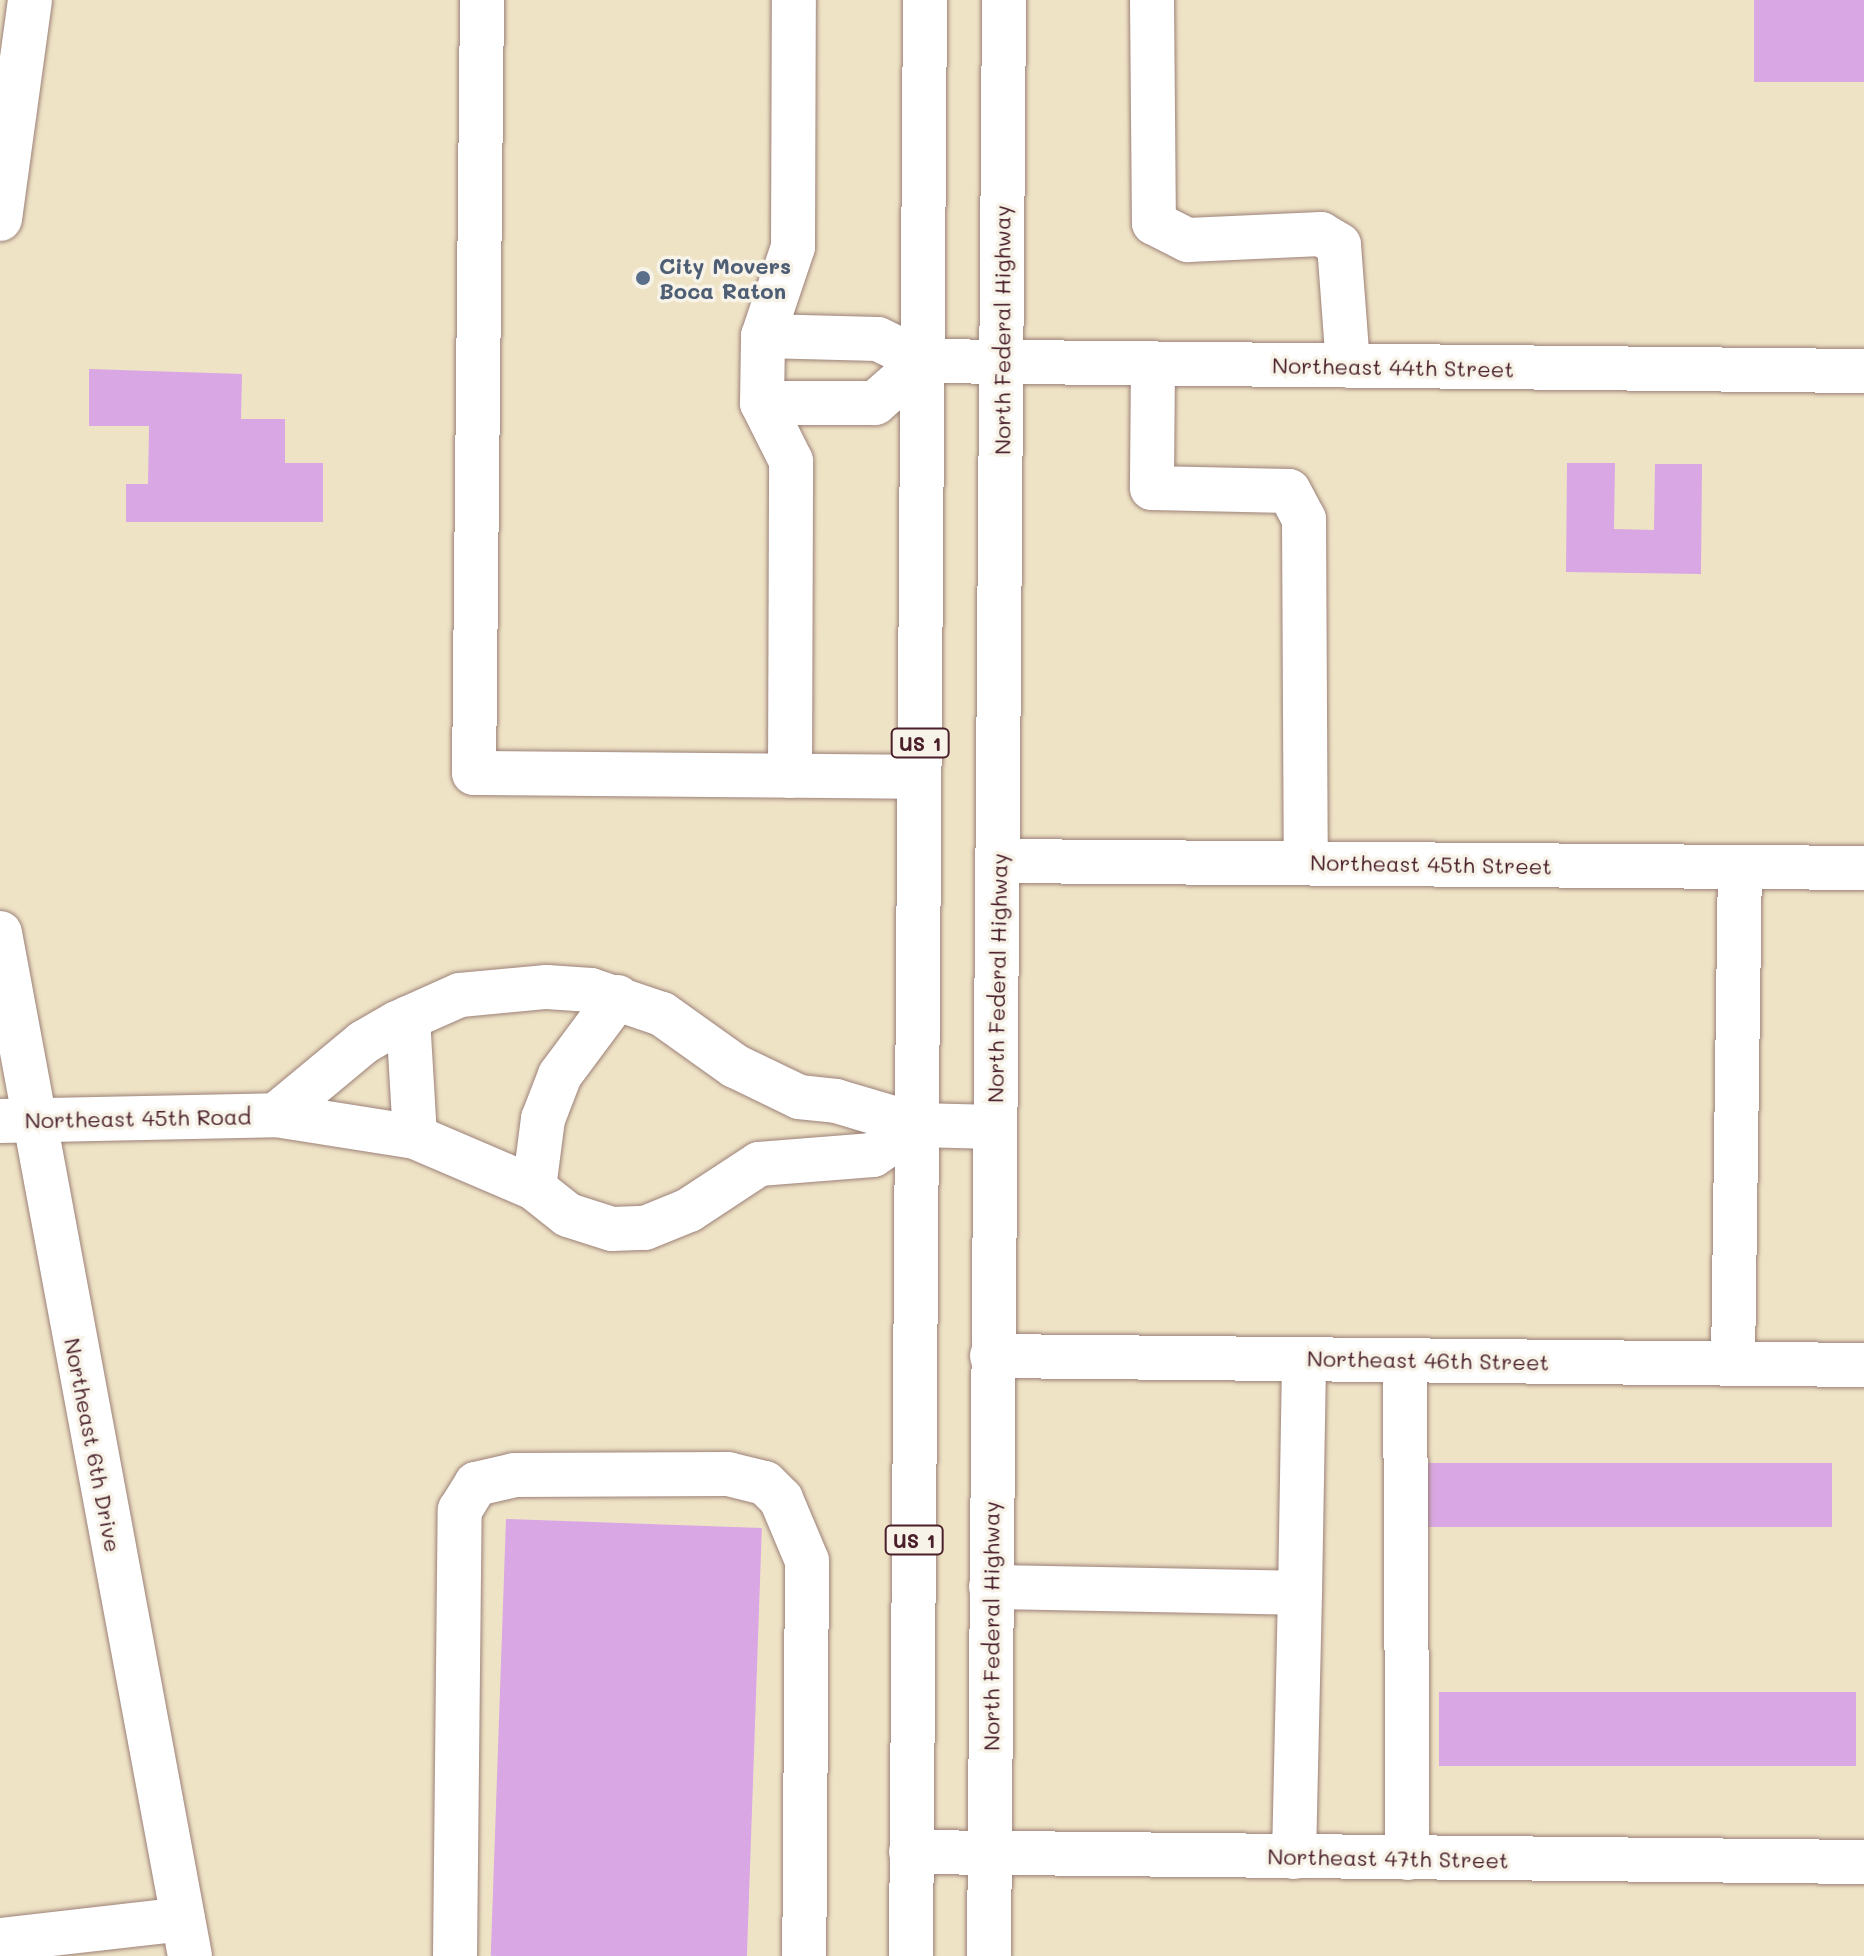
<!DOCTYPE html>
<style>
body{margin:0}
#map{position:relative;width:1864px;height:1956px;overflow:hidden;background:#efe3c6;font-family:Mali,sans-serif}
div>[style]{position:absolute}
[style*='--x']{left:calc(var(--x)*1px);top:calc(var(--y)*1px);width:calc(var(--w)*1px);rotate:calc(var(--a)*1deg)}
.building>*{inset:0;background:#d9a7e4;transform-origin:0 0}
.roads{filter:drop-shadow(0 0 2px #9c8178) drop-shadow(0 0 2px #9c8178)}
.minor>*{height:44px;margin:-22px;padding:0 22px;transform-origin:22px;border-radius:22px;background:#fff}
.major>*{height:44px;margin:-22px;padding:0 22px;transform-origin:22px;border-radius:22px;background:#fff}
.dots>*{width:22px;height:22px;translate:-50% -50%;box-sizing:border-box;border:4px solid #f7f3e8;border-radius:50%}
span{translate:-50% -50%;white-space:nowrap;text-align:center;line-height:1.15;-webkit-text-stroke:7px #f7f3e8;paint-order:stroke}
.shield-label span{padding:2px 6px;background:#f7f3e8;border:2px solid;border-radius:6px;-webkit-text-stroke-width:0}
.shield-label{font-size:20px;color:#4a1f2b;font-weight:700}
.service-label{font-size:22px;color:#4e5e75;font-weight:700}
.left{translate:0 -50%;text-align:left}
.street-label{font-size:22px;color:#4a1f2b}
</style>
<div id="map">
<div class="building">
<div style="left:1754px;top:0;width:110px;height:82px"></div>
<div style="clip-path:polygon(89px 369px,242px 374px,241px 419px,285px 419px,285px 463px,323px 463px,323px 522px,126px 522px,126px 484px,148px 484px,149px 426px,89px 426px)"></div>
<div style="clip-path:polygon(1567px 463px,1615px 463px,1614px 529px,1654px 530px,1655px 464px,1702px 464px,1701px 574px,1566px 572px)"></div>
<div style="left:1424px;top:1463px;width:408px;height:64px"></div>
<div style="left:506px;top:1519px;width:256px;height:437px;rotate:2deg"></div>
<div style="left:1439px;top:1692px;width:417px;height:74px"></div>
</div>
<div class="roads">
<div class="minor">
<div style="--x:482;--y:0;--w:773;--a:90.59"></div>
<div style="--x:474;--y:773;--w:445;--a:0.5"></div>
<div style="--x:1152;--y:0;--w:223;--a:89.5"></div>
<div style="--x:1154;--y:223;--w:38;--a:27"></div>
<div style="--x:1188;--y:240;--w:133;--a:-2.6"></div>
<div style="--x:1321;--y:234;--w:21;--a:31"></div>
<div style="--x:1339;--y:245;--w:121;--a:85.7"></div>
<div style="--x:0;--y:219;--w:221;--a:-82.2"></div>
<div style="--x:763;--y:336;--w:115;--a:1.5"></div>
<div style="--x:878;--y:339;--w:50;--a:26.1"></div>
<div style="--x:923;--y:361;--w:941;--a:0.61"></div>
<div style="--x:1153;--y:364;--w:124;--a:90.5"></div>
<div style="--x:1152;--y:488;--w:137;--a:1.3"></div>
<div style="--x:1289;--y:491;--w:32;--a:62"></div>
<div style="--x:1304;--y:519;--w:344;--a:89.7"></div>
<div style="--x:762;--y:403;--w:113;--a:0"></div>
<div style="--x:875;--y:403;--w:64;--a:-41.2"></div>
<div style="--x:790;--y:776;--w:315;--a:-89.8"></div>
<div style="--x:791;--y:461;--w:65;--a:-116.6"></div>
<div style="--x:762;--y:403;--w:67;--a:-89.1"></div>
<div style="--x:763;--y:336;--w:94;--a:-71.4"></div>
<div style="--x:793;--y:247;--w:247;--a:-89.8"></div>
<div style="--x:998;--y:861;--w:866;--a:0.46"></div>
<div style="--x:0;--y:933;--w:1040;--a:79.48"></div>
<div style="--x:408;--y:1018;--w:119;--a:86.6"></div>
<div style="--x:276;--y:1115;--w:114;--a:-39.7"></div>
<div style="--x:364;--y:1042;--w:38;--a:-30"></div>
<div style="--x:397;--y:1023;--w:69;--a:-24"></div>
<div style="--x:460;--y:995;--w:87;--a:-5.3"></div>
<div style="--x:547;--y:987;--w:44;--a:3.9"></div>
<div style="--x:591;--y:990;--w:75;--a:18.7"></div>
<div style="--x:662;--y:1014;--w:90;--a:35.5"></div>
<div style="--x:735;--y:1066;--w:71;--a:25.8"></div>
<div style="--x:799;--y:1097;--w:37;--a:6"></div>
<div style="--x:836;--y:1101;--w:84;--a:16.5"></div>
<div style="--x:917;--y:1125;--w:78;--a:1.5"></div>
<div style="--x:0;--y:1121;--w:276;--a:-1.2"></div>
<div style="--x:276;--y:1115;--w:141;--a:9"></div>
<div style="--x:415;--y:1137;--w:129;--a:23.2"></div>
<div style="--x:534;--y:1188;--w:43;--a:38.5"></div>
<div style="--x:568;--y:1215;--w:46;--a:17.7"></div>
<div style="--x:612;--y:1229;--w:33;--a:-2"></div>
<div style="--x:645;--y:1228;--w:48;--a:-22.2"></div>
<div style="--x:689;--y:1210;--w:84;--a:-33.3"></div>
<div style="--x:759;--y:1164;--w:114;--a:-4.5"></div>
<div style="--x:873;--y:1155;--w:53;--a:-34.3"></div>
<div style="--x:534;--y:1188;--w:70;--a:-82.6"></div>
<div style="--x:543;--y:1119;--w:47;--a:-68.9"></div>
<div style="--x:560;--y:1075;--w:97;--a:-53.4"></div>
<div style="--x:992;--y:1356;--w:872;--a:0.59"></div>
<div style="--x:1405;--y:1360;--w:498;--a:89.7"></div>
<div style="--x:1733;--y:1363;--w:496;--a:-89.2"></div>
<div style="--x:991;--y:1587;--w:309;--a:1.1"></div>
<div style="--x:1300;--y:1593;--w:234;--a:-89"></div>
<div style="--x:911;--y:1852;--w:953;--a:0.6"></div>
<div style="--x:1294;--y:1857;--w:264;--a:-88.7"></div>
<div style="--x:0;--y:1940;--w:184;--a:-6.5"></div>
<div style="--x:455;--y:1956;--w:446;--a:-89.4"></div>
<div style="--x:460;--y:1510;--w:31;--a:-58"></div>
<div style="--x:476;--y:1484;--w:39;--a:-13"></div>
<div style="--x:514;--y:1475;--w:214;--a:-0.3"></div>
<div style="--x:728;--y:1474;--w:38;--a:14"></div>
<div style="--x:765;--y:1483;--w:23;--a:45"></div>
<div style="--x:781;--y:1499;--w:67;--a:67.2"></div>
<div style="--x:807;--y:1561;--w:395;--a:90.4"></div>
</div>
<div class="major">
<div style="--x:911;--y:1956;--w:1956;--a:-89.59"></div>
<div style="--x:989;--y:1956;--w:1956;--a:-89.56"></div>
</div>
</div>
<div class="dots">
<div style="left:643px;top:278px;background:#5c6f8a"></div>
</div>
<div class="shield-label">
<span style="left:920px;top:743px">US 1</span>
<span style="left:914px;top:1540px">US 1</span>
</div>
<div class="service-label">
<span class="left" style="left:659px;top:278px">City Movers<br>Boca Raton</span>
</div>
<div class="street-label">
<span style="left:1002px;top:330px;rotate:-90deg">North Federal Highway</span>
<span style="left:1393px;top:367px;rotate:1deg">Northeast 44th Street</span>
<span style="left:1431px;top:864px;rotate:1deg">Northeast 45th Street</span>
<span style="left:997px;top:978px;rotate:-89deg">North Federal Highway</span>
<span style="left:138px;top:1118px;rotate:-1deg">Northeast 45th Road</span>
<span style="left:1428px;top:1360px;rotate:1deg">Northeast 46th Street</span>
<span style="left:93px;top:1445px;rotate:79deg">Northeast 6th Drive</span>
<span style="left:991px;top:1626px;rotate:-90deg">North Federal Highway</span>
<span style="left:1388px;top:1858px;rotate:1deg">Northeast 47th Street</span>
</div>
</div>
